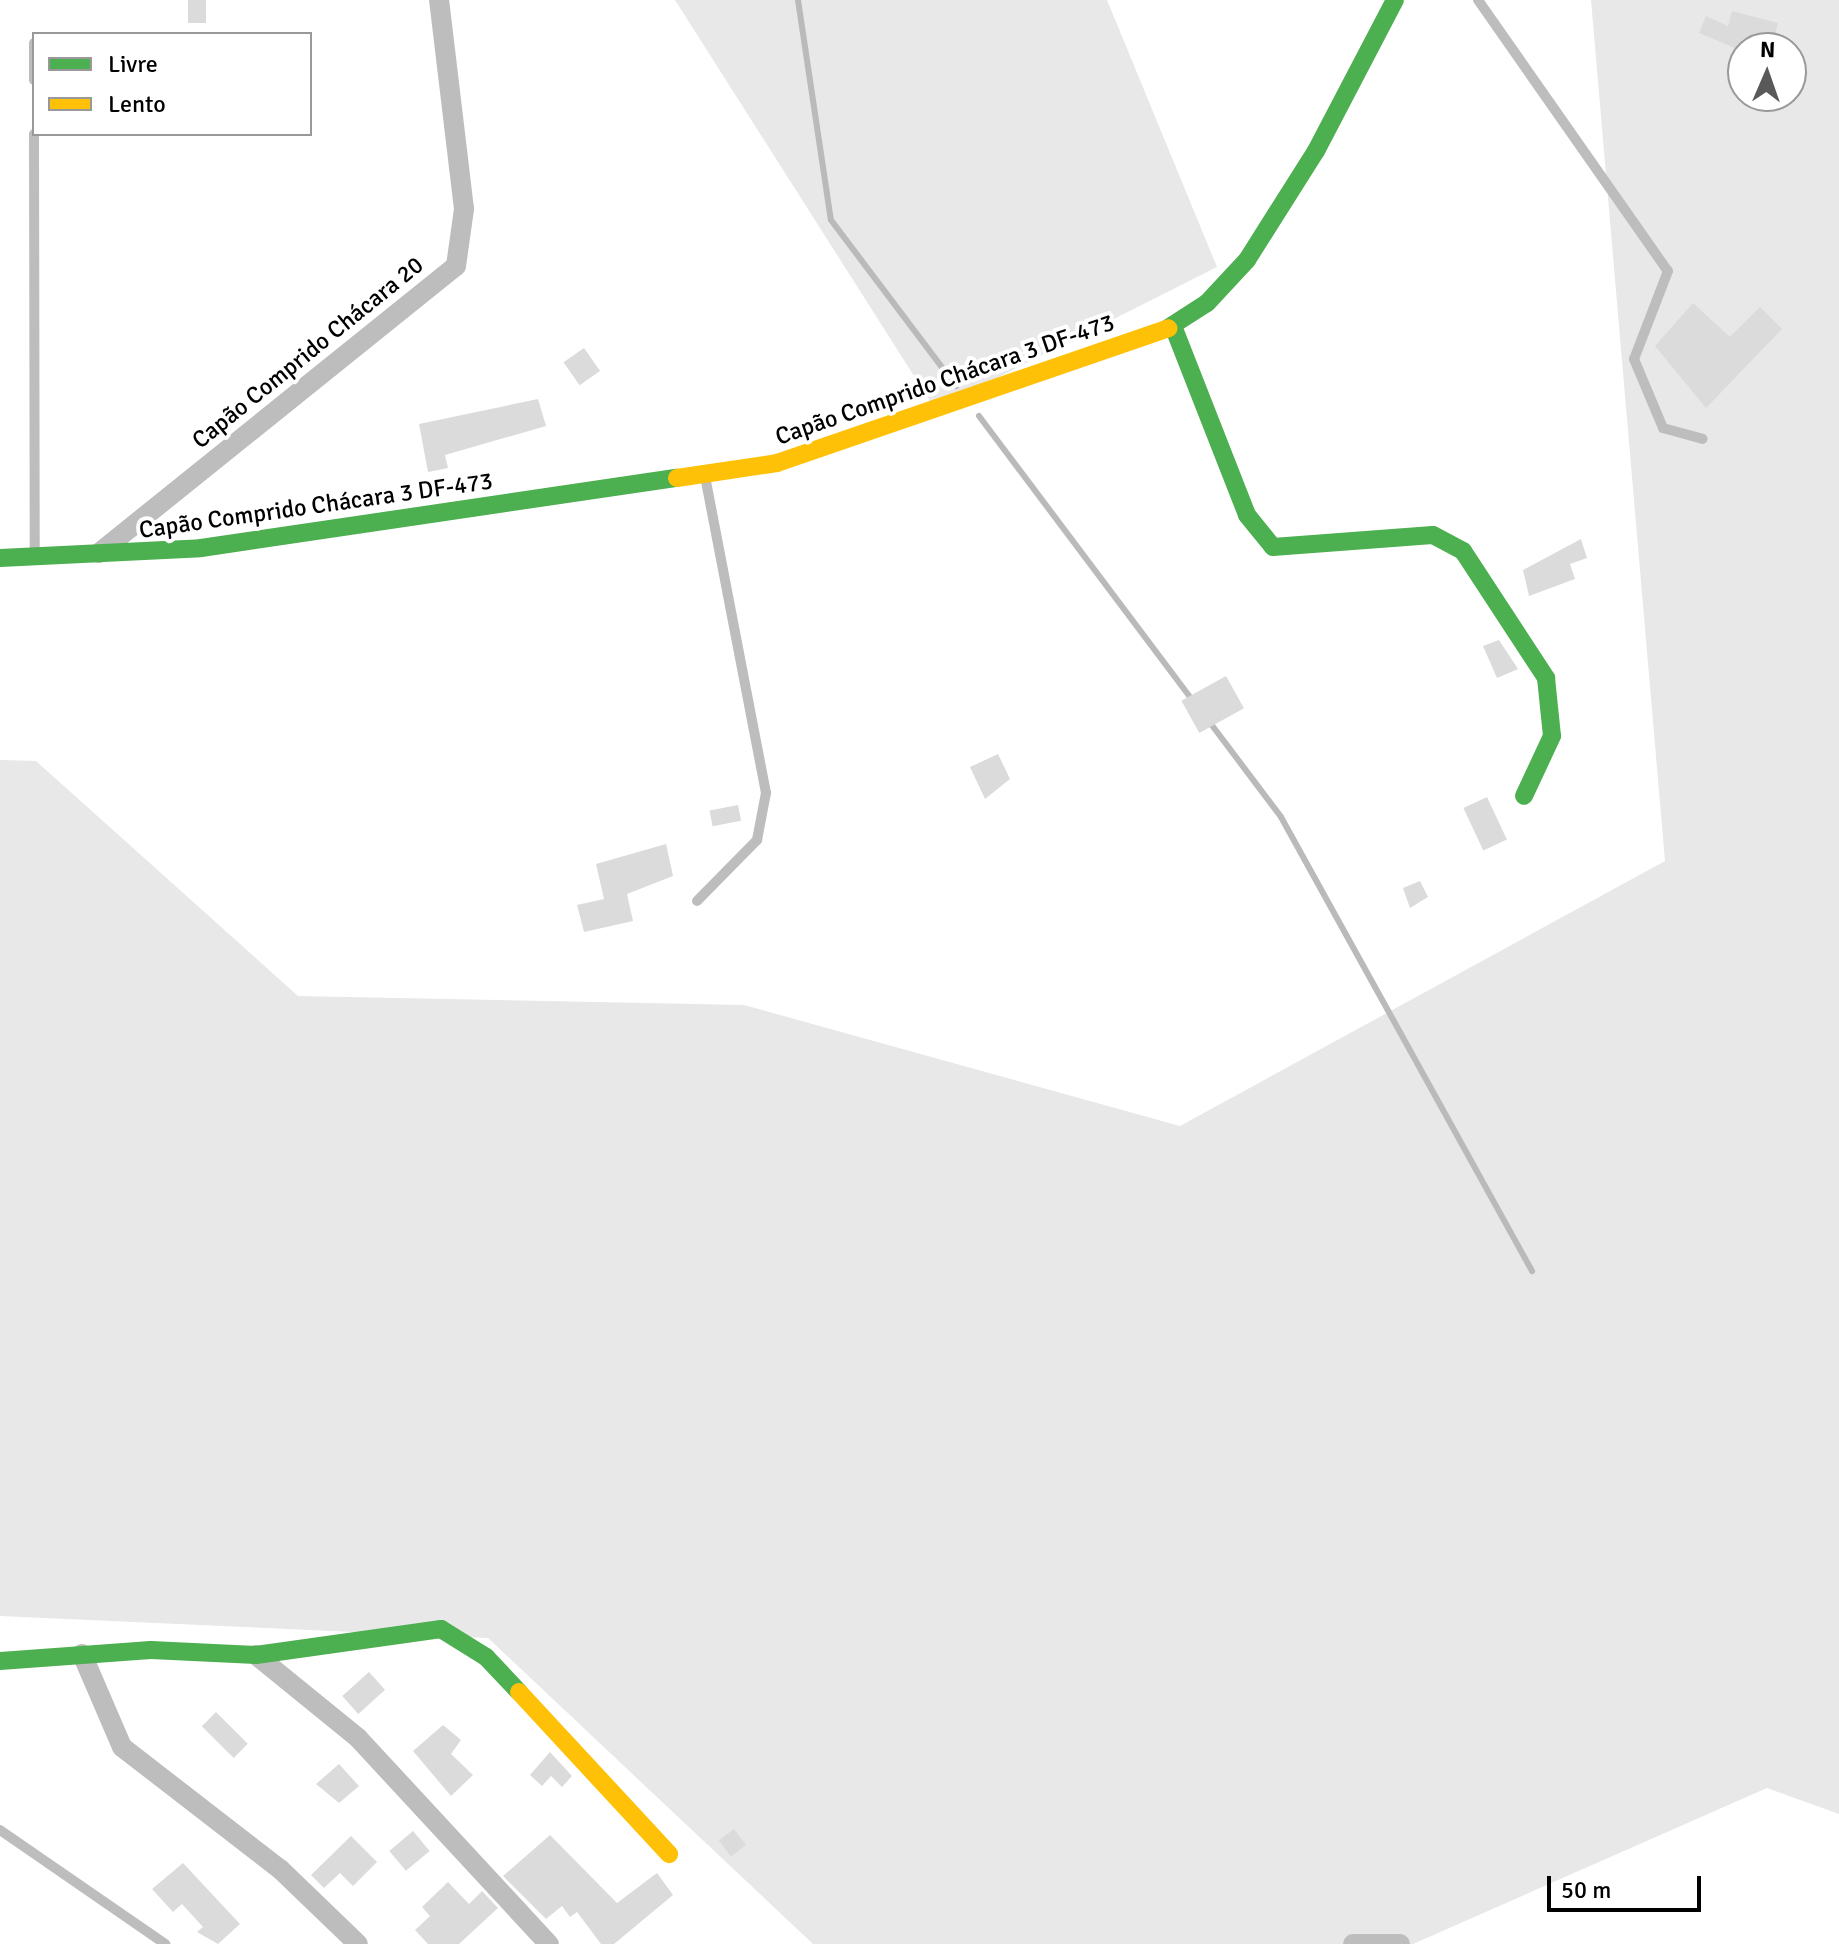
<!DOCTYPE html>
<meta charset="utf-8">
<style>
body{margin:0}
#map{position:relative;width:1839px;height:1944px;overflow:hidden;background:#fff;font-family:Signika,sans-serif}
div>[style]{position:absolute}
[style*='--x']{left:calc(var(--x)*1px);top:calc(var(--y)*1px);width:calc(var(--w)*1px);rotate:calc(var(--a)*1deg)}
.green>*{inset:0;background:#e8e8e8}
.stream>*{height:6px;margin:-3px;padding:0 3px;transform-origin:3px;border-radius:3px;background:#bababa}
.building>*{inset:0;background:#dbdbdb;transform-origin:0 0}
.lane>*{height:10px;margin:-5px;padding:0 5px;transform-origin:5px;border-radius:5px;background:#bdbdbd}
.street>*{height:20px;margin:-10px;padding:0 10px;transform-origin:10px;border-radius:10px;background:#bdbdbd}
.fast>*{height:18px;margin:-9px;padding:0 9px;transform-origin:9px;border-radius:9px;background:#4caf50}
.slow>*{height:18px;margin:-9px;padding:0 9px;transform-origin:9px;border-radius:9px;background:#ffc107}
span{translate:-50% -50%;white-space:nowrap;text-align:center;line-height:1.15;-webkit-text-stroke:8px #fff;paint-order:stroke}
.street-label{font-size:24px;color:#000}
.legend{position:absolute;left:32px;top:32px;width:280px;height:104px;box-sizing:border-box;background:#fff;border:2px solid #999;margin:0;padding:10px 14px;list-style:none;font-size:24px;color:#000}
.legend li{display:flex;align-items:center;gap:16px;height:40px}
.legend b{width:40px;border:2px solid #999}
.north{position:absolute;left:1727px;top:32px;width:80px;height:80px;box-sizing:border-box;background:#fff;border:2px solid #999;border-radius:50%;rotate:2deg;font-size:22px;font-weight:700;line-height:32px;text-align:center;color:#000}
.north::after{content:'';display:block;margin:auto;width:28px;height:36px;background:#595959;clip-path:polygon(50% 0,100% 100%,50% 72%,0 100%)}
.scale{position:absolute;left:1547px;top:1876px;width:154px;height:36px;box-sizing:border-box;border:4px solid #000;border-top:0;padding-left:10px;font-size:24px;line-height:28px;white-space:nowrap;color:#000;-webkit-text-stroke:6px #fff;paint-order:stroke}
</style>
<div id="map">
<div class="green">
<div style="clip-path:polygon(675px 0,1107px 0,1217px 267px,935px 409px)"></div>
<div style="clip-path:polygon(evenodd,1591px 0,1839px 0,1839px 1814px,1767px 1788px,1413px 1944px,813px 1944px,488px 1638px,0 1616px,0 760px,36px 761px,298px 996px,744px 1005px,1180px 1126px,1665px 861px,1591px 0,1743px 48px,1791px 48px,1791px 96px,1743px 96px,1743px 48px)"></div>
</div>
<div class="stream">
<div style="--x:798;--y:0;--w:222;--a:81.5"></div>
<div style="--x:831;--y:220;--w:208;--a:53"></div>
<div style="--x:979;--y:416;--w:358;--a:53.1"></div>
<div style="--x:1208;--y:720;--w:121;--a:53"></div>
<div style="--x:1281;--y:817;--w:519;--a:61.06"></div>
</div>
<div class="building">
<div style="left:188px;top:0;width:18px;height:23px"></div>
<div style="clip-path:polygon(1732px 11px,1778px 23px,1772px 48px,1735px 48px,1699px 33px,1706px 16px,1728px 26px)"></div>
<div style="clip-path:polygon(1693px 303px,1730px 337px,1760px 307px,1782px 329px,1706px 408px,1655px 346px)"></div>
<div style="left:584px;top:348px;width:28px;height:25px;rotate:55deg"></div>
<div style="clip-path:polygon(538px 399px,546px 426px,445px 455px,448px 468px,428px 472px,419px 424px)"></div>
<div style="clip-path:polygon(1581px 539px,1587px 558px,1570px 564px,1575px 579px,1529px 596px,1523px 570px)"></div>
<div style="clip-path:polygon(1499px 640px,1518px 669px,1497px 678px,1483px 646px)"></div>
<div style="left:1226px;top:676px;width:37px;height:51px;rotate:61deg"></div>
<div style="clip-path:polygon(998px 754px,1010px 779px,985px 799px,970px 767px)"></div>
<div style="left:1487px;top:797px;width:47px;height:26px;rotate:65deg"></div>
<div style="left:738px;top:805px;width:16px;height:29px;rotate:79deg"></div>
<div style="clip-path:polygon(666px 844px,673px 876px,627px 894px,633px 921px,584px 932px,577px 905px,604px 899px,596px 864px)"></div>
<div style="clip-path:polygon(1420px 881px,1428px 897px,1410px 908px,1403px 888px)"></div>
<div style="left:369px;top:1672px;width:24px;height:36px;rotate:48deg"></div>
<div style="left:216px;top:1712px;width:45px;height:20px;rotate:45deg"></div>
<div style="clip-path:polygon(443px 1725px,461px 1740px,451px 1754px,473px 1775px,451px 1796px,413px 1751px)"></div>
<div style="clip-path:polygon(550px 1752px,572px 1776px,562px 1787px,551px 1776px,542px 1786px,530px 1775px)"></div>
<div style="clip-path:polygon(339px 1764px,359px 1786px,339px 1803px,316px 1784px)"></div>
<div style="left:734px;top:1829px;width:20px;height:19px;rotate:53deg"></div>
<div style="left:413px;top:1831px;width:26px;height:31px;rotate:50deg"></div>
<div style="clip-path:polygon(550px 1835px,617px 1903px,657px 1873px,673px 1895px,614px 1944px,601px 1944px,577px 1912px,570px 1917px,562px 1906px,546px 1919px,503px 1876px)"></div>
<div style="clip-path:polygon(351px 1836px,377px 1862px,353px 1886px,340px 1873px,324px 1888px,311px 1875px)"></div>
<div style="clip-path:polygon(183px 1863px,240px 1924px,218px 1944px,197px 1932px,203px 1927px,182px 1904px,173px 1912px,152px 1889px)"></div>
<div style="clip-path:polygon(448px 1882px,469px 1904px,482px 1891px,498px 1908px,459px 1944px,428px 1944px,415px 1930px,430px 1916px,422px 1907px)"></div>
</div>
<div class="lane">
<div style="--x:1478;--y:0;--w:331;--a:55"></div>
<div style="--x:1668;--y:271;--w:94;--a:111.1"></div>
<div style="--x:1634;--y:359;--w:75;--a:67.2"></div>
<div style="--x:1663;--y:428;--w:41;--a:15.4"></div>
<div style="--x:34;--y:43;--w:37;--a:90"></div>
<div style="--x:34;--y:134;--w:418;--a:89.9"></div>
<div style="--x:697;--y:901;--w:86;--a:-45.5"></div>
<div style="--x:757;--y:840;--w:48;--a:-79.2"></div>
<div style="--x:766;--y:793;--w:322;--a:-100.9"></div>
<div style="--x:0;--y:1830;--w:201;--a:34.6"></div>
</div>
<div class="street">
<div style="--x:99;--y:553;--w:458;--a:-38.8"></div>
<div style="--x:456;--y:266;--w:58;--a:-82"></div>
<div style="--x:464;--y:209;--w:210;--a:-96.8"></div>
<div style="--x:82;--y:1654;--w:101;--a:66.7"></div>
<div style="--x:122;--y:1747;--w:200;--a:37.7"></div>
<div style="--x:280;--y:1869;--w:108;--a:43.9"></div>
<div style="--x:256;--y:1655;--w:132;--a:39.1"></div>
<div style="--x:358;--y:1738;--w:281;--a:47.2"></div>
<div style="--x:1353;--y:1944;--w:47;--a:0"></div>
</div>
<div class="fast">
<div style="--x:1173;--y:326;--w:203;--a:68.6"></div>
<div style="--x:1247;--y:515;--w:41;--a:50.9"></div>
<div style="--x:1273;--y:547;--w:160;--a:-4.3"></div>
<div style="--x:1433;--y:535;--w:34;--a:28"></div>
<div style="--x:1463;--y:551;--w:152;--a:56.8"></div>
<div style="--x:1546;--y:678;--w:58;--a:84.1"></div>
<div style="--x:1552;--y:736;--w:66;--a:115"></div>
<div style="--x:1168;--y:328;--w:46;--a:-32.7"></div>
<div style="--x:1207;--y:303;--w:59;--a:-47.1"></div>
<div style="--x:1247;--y:260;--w:129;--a:-57.7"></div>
<div style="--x:1316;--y:151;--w:170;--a:-62.4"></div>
<div style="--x:0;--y:558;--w:201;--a:-2.8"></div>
<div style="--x:201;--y:548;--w:481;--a:-8.4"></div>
<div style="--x:0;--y:1661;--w:151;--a:-4.2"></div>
<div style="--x:151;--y:1650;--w:105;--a:2.7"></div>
<div style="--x:256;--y:1655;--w:187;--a:-8"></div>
<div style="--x:441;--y:1629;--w:53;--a:31.9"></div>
<div style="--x:486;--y:1657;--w:48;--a:46.7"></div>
</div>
<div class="slow">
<div style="--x:677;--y:478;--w:101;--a:-8.5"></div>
<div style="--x:777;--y:463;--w:414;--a:-19"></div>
<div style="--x:519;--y:1692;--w:221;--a:47.2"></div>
</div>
<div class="street-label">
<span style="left:308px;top:353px;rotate:-39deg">Capão Comprido Chácara 20</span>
<span style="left:945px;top:380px;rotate:-19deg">Capão Comprido Chácara 3 DF-473</span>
<span style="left:316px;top:506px;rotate:-8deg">Capão Comprido Chácara 3 DF-473</span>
</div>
<ul class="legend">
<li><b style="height:10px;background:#4caf50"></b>Livre</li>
<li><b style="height:10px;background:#ffc107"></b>Lento</li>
</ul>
<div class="north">N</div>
<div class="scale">50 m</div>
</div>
